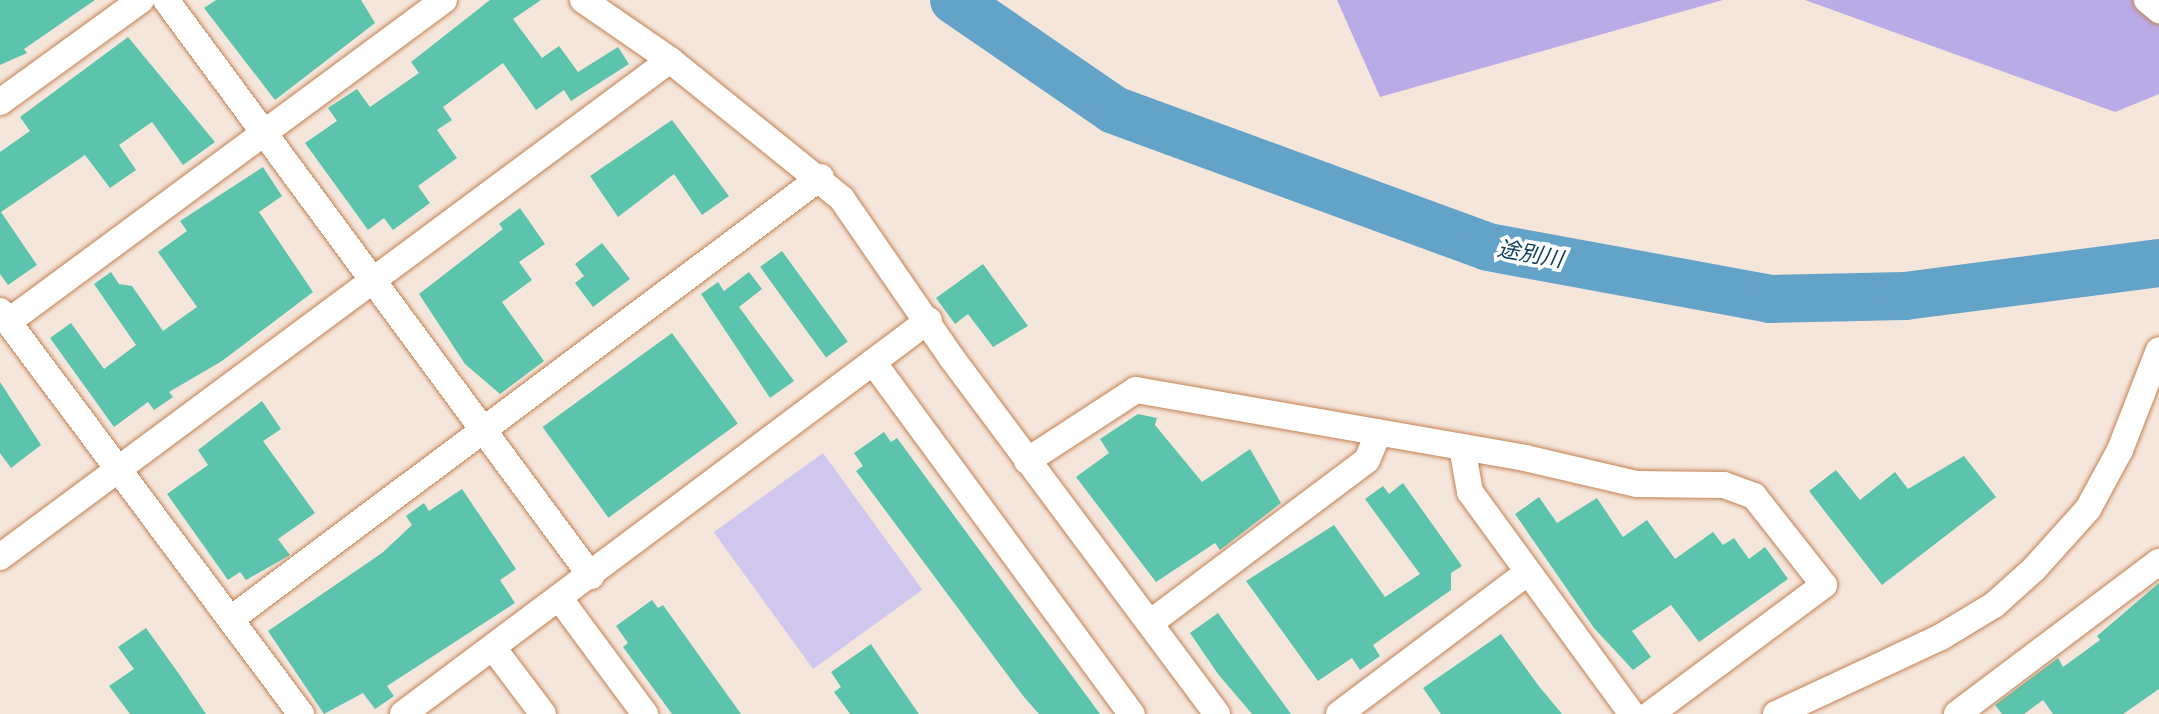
<!DOCTYPE html>
<meta charset="utf-8">
<style>
body{margin:0}
#map{position:relative;width:2159px;height:714px;overflow:hidden;background:#f5e6dc;font-family:"Varela Round","Noto Sans JP",sans-serif}
div>[style]{position:absolute}
[style*='--x']{left:calc(var(--x)*1px);top:calc(var(--y)*1px);width:calc(var(--w)*1px);rotate:calc(var(--a)*1deg)}
.green>*{inset:0;background:#d0c7ee;transform-origin:0 0}
.forest>*{inset:0;background:#b9abe6}
.river>*{height:48px;margin:-24px;padding:0 24px;transform-origin:24px;border-radius:24px;background:#64a3c8}
.building>*{inset:0;background:#5cc4ac;transform-origin:0 0}
.roads{filter:drop-shadow(0 0 2px #c38151) drop-shadow(0 0 2px #c38151)}
.minor>*{height:26px;margin:-13px;padding:0 13px;transform-origin:13px;border-radius:13px;background:#fff}
span{translate:-50% -50%;white-space:nowrap;text-align:center;line-height:1.15;-webkit-text-stroke:7px #fff;paint-order:stroke}
.water-label{font-size:22px;color:#0e425c;font-style:italic}
</style>
<div id="map">
<div class="green">
<div style="left:823px;top:453px;width:169px;height:135px;rotate:54deg"></div>
</div>
<div class="forest">
<div style="clip-path:polygon(1337px 0,1723px 0,1380px 97px)"></div>
<div style="clip-path:polygon(1805px 0,2159px 0,2159px 94px,2115px 112px)"></div>
</div>
<div class="river">
<div style="--x:954;--y:0;--w:194;--a:34.5"></div>
<div style="--x:1114;--y:110;--w:398;--a:20.1"></div>
<div style="--x:1488;--y:247;--w:287;--a:10.4"></div>
<div style="--x:1770;--y:299;--w:135;--a:-1.3"></div>
<div style="--x:1905;--y:296;--w:256;--a:-7.4"></div>
</div>
<div class="building">
<div style="clip-path:polygon(0 0,95px 0,24px 49px,27px 53px,0 65px)"></div>
<div style="clip-path:polygon(216px 0,361px 0,375px 23px,275px 100px,204px 8px)"></div>
<div style="clip-path:polygon(490px 0,541px 0,513px 19px,542px 58px,559px 46px,578px 72px,618px 47px,629px 64px,571px 101px,564px 90px,536px 110px,503px 63px,443px 107px,452px 120px,437px 130px,457px 158px,418px 186px,430px 203px,393px 230px,384px 218px,368px 230px,305px 143px,337px 121px,328px 108px,357px 89px,370px 107px,419px 73px,411px 62px)"></div>
<div style="clip-path:polygon(128px 37px,215px 142px,183px 165px,152px 122px,119px 145px,136px 170px,110px 188px,85px 155px,1px 212px,37px 265px,8px 285px,0 274px,0 152px,30px 131px,20px 117px)"></div>
<div style="clip-path:polygon(672px 120px,729px 196px,702px 215px,674px 174px,618px 217px,590px 176px)"></div>
<div style="clip-path:polygon(263px 167px,282px 196px,259px 212px,313px 292px,222px 361px,169px 392px,173px 397px,154px 410px,148px 402px,114px 427px,50px 338px,71px 323px,104px 369px,136px 345px,94px 284px,111px 272px,119px 284px,132px 286px,163px 331px,197px 307px,158px 252px,187px 231px,180px 221px)"></div>
<div style="clip-path:polygon(520px 208px,545px 244px,519px 262px,532px 280px,502px 302px,544px 361px,500px 394px,465px 364px,419px 294px,503px 229px,499px 224px)"></div>
<div style="clip-path:polygon(602px 243px,630px 279px,593px 307px,575px 283px,584px 276px,575px 264px)"></div>
<div style="left:782px;top:251px;width:112px;height:27px;rotate:54deg"></div>
<div style="clip-path:polygon(983px 264px,1028px 326px,993px 347px,968px 314px,955px 324px,936px 298px)"></div>
<div style="clip-path:polygon(749px 272px,762px 289px,739px 307px,794px 381px,770px 398px,701px 294px,718px 282px,724px 291px)"></div>
<div style="left:672px;top:333px;width:112px;height:160px;rotate:54deg"></div>
<div style="clip-path:polygon(0 382px,41px 445px,11px 468px,0 453px)"></div>
<div style="clip-path:polygon(262px 401px,281px 429px,263px 441px,315px 513px,278px 539px,290px 555px,246px 580px,240px 572px,228px 580px,167px 494px,208px 465px,198px 450px)"></div>
<div style="clip-path:polygon(1138px 414px,1157px 418px,1155px 425px,1202px 482px,1250px 449px,1281px 503px,1220px 550px,1215px 543px,1156px 582px,1076px 477px,1109px 453px,1100px 439px)"></div>
<div style="clip-path:polygon(884px 432px,891px 442px,897px 438px,1100px 714px,1039px 714px,1024px 697px,856px 471px,863px 466px,854px 453px)"></div>
<div style="clip-path:polygon(1964px 456px,1996px 497px,1882px 585px,1809px 491px,1836px 470px,1860px 500px,1895px 472px,1908px 489px)"></div>
<div style="clip-path:polygon(1403px 483px,1462px 566px,1451px 573px,1451px 590px,1373px 645px,1380px 656px,1360px 670px,1352px 658px,1318px 681px,1246px 581px,1334px 525px,1385px 597px,1420px 574px,1365px 499px,1383px 486px,1389px 494px)"></div>
<div style="clip-path:polygon(462px 489px,516px 569px,500px 580px,515px 603px,387px 686px,394px 696px,375px 709px,363px 693px,324px 714px,268px 631px,382px 553px,412px 525px,406px 516px,424px 503px,429px 511px)"></div>
<div style="clip-path:polygon(1539px 497px,1557px 523px,1597px 498px,1623px 537px,1647px 520px,1675px 559px,1713px 532px,1723px 545px,1734px 538px,1749px 559px,1765px 547px,1788px 579px,1699px 642px,1671px 605px,1632px 631px,1651px 657px,1633px 670px,1594px 628px,1515px 514px)"></div>
<div style="clip-path:polygon(2159px 583px,2159px 689px,2123px 714px,2053px 714px,2043px 700px,2024px 714px,2002px 714px,1995px 705px,2058px 658px,2063px 667px,2100px 640px,2097px 636px)"></div>
<div style="clip-path:polygon(652px 600px,658px 608px,663px 605px,741px 714px,672px 714px,623px 647px,628px 643px,616px 626px)"></div>
<div style="clip-path:polygon(1218px 613px,1235px 637px,1291px 714px,1252px 714px,1218px 674px,1190px 633px)"></div>
<div style="clip-path:polygon(146px 628px,179px 674px,206px 714px,130px 714px,109px 686px,134px 669px,118px 647px)"></div>
<div style="clip-path:polygon(1501px 634px,1538px 685px,1562px 714px,1441px 714px,1423px 688px)"></div>
<div style="clip-path:polygon(871px 644px,885px 665px,919px 714px,850px 714px,834px 692px,841px 687px,831px 672px)"></div>
</div>
<div class="roads">
<div class="minor">
<div style="--x:166;--y:0;--w:716;--a:53.58"></div>
<div style="--x:583;--y:0;--w:106;--a:34.6"></div>
<div style="--x:670;--y:60;--w:221;--a:38.9"></div>
<div style="--x:842;--y:199;--w:192;--a:55.4"></div>
<div style="--x:951;--y:357;--w:445;--a:53.3"></div>
<div style="--x:2147;--y:0;--w:16;--a:40"></div>
<div style="--x:0;--y:102;--w:174;--a:-35.9"></div>
<div style="--x:0;--y:311;--w:503;--a:53.24"></div>
<div style="--x:8;--y:322;--w:542;--a:-36.45"></div>
<div style="--x:873;--y:362;--w:437;--a:53.7"></div>
<div style="--x:1462;--y:447;--w:46;--a:79.9"></div>
<div style="--x:1470;--y:492;--w:275;--a:53.9"></div>
<div style="--x:1027;--y:461;--w:130;--a:-33.1"></div>
<div style="--x:1136;--y:390;--w:395;--a:9.9"></div>
<div style="--x:1525;--y:458;--w:115;--a:13.1"></div>
<div style="--x:1637;--y:484;--w:87;--a:0.7"></div>
<div style="--x:1724;--y:485;--w:32;--a:20"></div>
<div style="--x:1754;--y:496;--w:113;--a:51.8"></div>
<div style="--x:1824;--y:585;--w:217;--a:143.4"></div>
<div style="--x:0;--y:557;--w:834;--a:-36.57"></div>
<div style="--x:560;--y:599;--w:143;--a:53.5"></div>
<div style="--x:231;--y:619;--w:737;--a:-36.84"></div>
<div style="--x:1150;--y:623;--w:271;--a:-36.9"></div>
<div style="--x:1367;--y:460;--w:30;--a:-67"></div>
<div style="--x:494;--y:649;--w:81;--a:53"></div>
<div style="--x:403;--y:714;--w:657;--a:-36.84"></div>
<div style="--x:1339;--y:714;--w:235;--a:-36.9"></div>
<div style="--x:1776;--y:714;--w:182;--a:-25"></div>
<div style="--x:1941;--y:637;--w:62;--a:-31.1"></div>
<div style="--x:1994;--y:605;--w:54;--a:-42"></div>
<div style="--x:2034;--y:569;--w:81;--a:-48"></div>
<div style="--x:2088;--y:509;--w:67;--a:-61.5"></div>
<div style="--x:2120;--y:450;--w:107;--a:-68.7"></div>
<div style="--x:1957;--y:714;--w:253;--a:-37"></div>
</div>
</div>
<div class="water-label">
<span style="left:1530px;top:255px;rotate:10deg">途別川</span>
</div>
</div>
